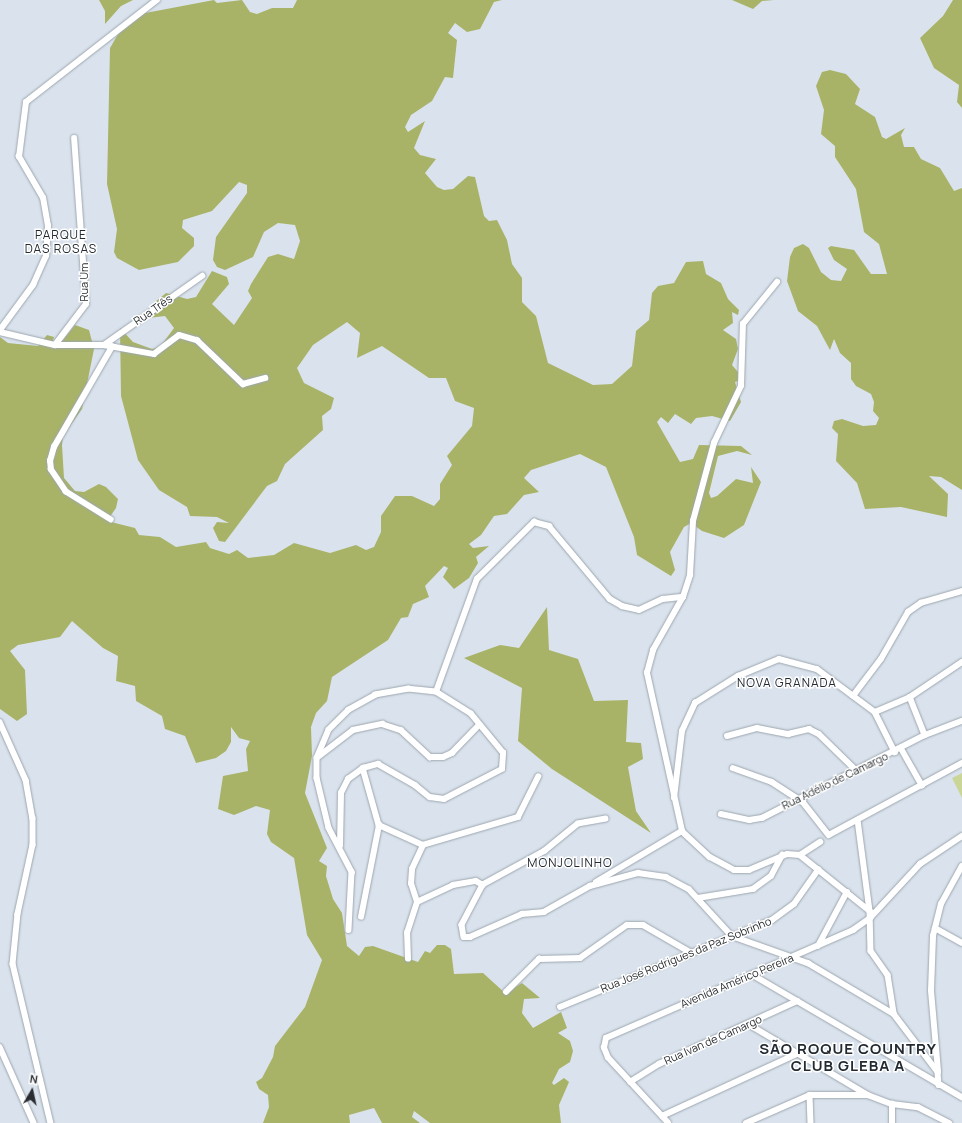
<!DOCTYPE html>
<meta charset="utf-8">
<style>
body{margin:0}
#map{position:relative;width:962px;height:1123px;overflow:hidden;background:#dae3ed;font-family:Manrope,sans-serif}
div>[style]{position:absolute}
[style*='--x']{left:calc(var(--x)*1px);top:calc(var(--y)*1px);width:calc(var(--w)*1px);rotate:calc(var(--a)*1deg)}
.green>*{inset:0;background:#cad598}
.forest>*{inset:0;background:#a8b368}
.roads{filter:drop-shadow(0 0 1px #9da6af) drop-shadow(0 0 1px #9da6af)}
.minor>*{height:5.5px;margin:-2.75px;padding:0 2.75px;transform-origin:2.75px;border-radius:2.75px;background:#fff}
span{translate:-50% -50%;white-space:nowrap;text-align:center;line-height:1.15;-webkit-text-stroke:3px #fff;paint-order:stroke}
.street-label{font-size:11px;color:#292d31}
.neighbourhood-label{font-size:12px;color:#232a31;letter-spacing:1px}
.district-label{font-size:15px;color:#232a31;font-weight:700;letter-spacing:1px}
.north{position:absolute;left:12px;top:1071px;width:40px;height:40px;-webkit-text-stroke:3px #fff;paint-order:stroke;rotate:9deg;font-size:11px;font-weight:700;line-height:16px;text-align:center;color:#292d31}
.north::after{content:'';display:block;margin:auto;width:14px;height:18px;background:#292d31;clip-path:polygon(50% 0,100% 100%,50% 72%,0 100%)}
</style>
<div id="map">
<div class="green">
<div style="clip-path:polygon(962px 773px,962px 798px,952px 778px)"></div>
</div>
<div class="forest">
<div style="clip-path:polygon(99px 0,133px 0,121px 6px,105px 24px,105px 11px)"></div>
<div style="clip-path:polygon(214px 0,217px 3px,242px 0,250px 12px,257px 14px,272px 8px,293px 8px,297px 0,502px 0,494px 2px,480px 29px,467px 32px,455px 23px,448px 33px,457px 40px,453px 78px,445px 77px,432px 101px,411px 115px,405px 127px,408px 132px,425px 121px,414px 148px,420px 155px,436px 159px,425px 173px,437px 187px,444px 190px,453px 189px,468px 176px,475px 177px,484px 216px,489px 221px,497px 220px,507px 240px,512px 264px,522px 278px,522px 302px,536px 316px,548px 363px,593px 385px,612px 384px,632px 366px,636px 331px,649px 320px,652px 293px,658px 286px,674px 283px,686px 262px,703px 261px,706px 274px,721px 283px,728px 299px,739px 310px,738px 315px,732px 312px,733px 323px,723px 330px,736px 339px,738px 349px,732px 365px,744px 379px,735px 382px,741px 402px,730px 421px,712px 416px,696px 418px,691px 424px,675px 414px,668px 423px,661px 417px,657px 422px,680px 462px,693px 459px,699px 445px,741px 446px,752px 455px,737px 451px,718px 456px,709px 493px,711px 498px,717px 496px,736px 479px,753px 483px,751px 467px,761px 482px,744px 525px,724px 538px,702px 531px,691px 523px,684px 527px,670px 552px,675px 570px,671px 576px,637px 555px,634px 537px,606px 467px,580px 454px,531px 470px,524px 478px,539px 492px,524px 495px,507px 514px,494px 516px,481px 535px,469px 544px,473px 548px,489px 546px,476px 557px,478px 563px,469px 578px,454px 589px,443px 577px,448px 568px,444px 566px,425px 586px,429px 597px,413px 604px,408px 617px,401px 618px,388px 640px,332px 677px,327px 701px,316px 713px,311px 727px,312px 756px,305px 793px,327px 848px,319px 861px,327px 866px,326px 876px,333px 899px,342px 913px,347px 946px,359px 956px,365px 947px,373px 946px,418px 962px,425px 951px,430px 953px,437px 945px,445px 945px,451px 949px,454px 974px,483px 973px,505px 993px,522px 983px,540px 998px,524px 999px,522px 1013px,533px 1028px,561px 1012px,567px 1028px,558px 1033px,570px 1041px,573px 1051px,570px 1062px,559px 1069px,552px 1083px,554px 1085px,564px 1078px,569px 1082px,559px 1105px,561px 1123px,430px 1123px,414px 1111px,412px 1117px,420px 1123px,382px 1123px,374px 1108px,349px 1115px,350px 1123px,263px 1123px,269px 1107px,268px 1095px,259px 1089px,256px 1082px,262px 1078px,273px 1057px,275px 1046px,305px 1007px,322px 960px,307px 935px,294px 858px,271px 842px,267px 834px,270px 810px,256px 806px,234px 815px,218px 809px,223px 776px,248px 771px,246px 749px,250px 741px,239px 738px,231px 727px,231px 742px,226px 751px,216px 758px,196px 763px,185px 736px,165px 729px,162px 716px,136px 701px,135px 686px,116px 681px,118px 656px,103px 648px,72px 621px,60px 637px,18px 645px,10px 651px,25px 670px,27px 714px,17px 721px,0 709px,0 337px,8px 343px,38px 346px,47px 335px,54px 337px,52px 345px,59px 345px,75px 325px,89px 330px,94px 349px,82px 409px,63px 436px,62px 445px,64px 478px,75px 491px,84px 492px,99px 484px,106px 487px,118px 499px,116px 508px,107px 521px,135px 528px,139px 535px,160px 537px,176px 547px,206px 542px,210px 548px,229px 554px,237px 550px,248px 558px,274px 555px,294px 543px,330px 553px,356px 545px,366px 550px,374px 547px,381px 532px,381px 516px,395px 496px,412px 496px,434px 506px,440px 499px,440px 484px,452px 465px,447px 456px,472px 426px,474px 408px,455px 401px,446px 378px,429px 378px,382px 346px,357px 358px,360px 333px,347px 322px,313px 345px,297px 368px,304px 383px,334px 398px,331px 409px,322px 416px,323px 430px,285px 464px,277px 481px,267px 486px,225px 542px,219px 541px,213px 528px,217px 522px,229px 523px,217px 517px,190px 516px,187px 507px,159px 490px,138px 460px,121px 396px,120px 328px,133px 342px,152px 349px,160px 347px,174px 328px,165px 316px,148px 318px,154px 303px,166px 293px,187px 299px,196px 297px,212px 271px,227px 277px,229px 284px,212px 304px,234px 325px,252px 298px,248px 291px,251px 284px,268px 257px,278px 254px,294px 259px,300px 241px,295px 225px,278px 223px,264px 232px,253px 257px,225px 270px,217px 267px,213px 260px,216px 237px,247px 193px,247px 185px,239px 182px,212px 211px,183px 220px,182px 228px,194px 238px,194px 246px,178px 262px,139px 270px,117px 258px,114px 252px,117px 229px,107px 184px,110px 48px,121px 29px,140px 14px)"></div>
<div style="clip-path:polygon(732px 0,774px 0,762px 1px,753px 9px)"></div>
<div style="clip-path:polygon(953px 0,962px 0,962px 108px,957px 102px,959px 85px,934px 68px,920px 38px,943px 16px)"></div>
<div style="clip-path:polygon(830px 70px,846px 74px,860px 89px,855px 104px,875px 117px,882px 137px,886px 139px,905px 128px,901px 135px,904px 147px,914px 147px,921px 159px,940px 168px,954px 191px,962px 188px,962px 490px,941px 477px,929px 476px,948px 494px,947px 517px,901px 507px,865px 509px,857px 483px,836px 461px,838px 434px,832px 428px,834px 421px,842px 419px,863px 426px,876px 425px,879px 418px,873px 411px,874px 402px,871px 394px,856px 386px,851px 379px,851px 363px,840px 353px,834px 339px,830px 350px,817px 326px,798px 311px,787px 281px,790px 257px,794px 248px,803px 244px,809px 248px,821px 272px,831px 280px,841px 281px,847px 269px,834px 260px,828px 248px,831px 246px,854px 250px,871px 274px,887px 274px,879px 244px,864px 232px,856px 189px,835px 157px,835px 146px,821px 134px,824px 110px,816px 86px,822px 72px)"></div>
<div style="clip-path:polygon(547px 607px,549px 650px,578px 659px,594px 701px,628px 700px,626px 742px,641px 743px,643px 759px,628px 767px,636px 811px,651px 833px,552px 769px,518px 741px,522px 688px,464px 658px,500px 645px,519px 648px)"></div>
</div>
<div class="roads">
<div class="minor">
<div style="--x:0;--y:330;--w:56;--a:-53.7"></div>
<div style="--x:33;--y:285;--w:32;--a:-66"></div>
<div style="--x:46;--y:256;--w:30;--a:-86"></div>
<div style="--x:48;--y:226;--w:28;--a:-100"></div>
<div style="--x:43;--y:198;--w:48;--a:-120.3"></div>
<div style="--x:19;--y:157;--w:55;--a:-82.7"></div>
<div style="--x:26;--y:102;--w:166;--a:-37.9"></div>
<div style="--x:0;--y:332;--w:57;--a:13.3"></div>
<div style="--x:55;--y:345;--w:49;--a:0"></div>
<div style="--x:104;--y:345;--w:51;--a:10.2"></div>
<div style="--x:154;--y:354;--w:31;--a:-37"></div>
<div style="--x:179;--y:335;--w:19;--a:16"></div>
<div style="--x:197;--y:340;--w:64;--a:43.7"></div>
<div style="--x:243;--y:384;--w:23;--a:-15"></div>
<div style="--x:55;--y:345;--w:51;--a:-52.9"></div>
<div style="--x:86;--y:304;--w:166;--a:-94.1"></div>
<div style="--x:104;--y:345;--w:120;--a:-35.1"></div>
<div style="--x:111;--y:520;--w:53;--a:-148.1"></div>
<div style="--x:66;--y:492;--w:27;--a:-124"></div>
<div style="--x:51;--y:470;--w:9;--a:-96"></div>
<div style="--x:50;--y:461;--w:15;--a:-74"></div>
<div style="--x:54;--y:447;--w:116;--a:-59.9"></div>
<div style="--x:436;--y:692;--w:120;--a:-70.1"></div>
<div style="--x:477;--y:579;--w:81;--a:-45"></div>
<div style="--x:534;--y:522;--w:16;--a:15"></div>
<div style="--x:549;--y:526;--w:95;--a:50.1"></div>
<div style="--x:610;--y:599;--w:14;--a:30"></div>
<div style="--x:622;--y:606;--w:17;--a:13"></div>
<div style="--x:639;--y:610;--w:26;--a:-25"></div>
<div style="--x:663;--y:599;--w:20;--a:-6"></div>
<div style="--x:683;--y:597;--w:23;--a:-72"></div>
<div style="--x:690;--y:575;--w:54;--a:-86.8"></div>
<div style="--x:693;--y:521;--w:81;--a:-74.9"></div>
<div style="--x:714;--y:443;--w:63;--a:-64.7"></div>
<div style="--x:741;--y:386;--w:62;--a:-88.2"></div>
<div style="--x:743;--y:324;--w:54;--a:-51"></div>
<div style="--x:853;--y:696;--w:46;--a:-52.9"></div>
<div style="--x:881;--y:659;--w:54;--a:-60.1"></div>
<div style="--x:908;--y:612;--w:16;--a:-35"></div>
<div style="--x:921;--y:603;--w:43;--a:-16.3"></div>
<div style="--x:910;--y:697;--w:41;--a:68.5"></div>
<div style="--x:875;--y:712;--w:38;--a:-23"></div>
<div style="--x:910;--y:697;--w:63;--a:-33.9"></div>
<div style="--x:0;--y:722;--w:64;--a:65.9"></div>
<div style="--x:26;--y:780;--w:39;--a:80"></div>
<div style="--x:33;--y:818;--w:27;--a:90"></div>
<div style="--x:33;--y:845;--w:71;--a:102.3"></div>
<div style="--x:18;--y:914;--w:50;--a:95.7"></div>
<div style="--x:13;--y:964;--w:163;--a:76.6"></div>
<div style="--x:727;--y:736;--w:31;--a:-15"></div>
<div style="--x:757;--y:728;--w:32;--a:11"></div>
<div style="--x:788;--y:734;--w:22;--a:-13"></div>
<div style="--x:809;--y:729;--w:11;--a:27"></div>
<div style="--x:819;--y:734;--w:52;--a:44.2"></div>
<div style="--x:901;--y:748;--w:43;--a:60.4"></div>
<div style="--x:318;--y:757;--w:44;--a:-37.6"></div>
<div style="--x:353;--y:730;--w:30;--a:-12"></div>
<div style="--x:382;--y:724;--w:20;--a:18"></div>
<div style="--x:401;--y:730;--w:40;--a:43"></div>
<div style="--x:430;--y:757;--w:13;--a:0"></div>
<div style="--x:443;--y:757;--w:10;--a:-24"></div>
<div style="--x:452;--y:753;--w:39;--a:-46"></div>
<div style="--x:363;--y:768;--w:59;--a:74.3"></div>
<div style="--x:379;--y:825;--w:48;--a:24.4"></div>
<div style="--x:733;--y:768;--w:41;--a:19.7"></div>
<div style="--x:772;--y:782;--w:37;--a:33"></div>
<div style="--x:803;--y:802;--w:42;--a:51.8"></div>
<div style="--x:829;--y:835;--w:151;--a:-28.4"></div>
<div style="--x:674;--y:798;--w:67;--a:-83.2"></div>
<div style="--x:682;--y:731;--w:31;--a:-65"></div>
<div style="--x:695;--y:703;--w:51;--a:-32.1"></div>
<div style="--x:738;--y:676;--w:44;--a:-22.5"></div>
<div style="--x:779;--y:659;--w:39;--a:15"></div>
<div style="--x:817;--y:669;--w:72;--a:36.6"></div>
<div style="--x:875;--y:712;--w:45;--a:63.4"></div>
<div style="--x:721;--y:814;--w:29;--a:12"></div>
<div style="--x:749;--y:820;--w:13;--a:-9"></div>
<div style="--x:762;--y:818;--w:183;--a:-27"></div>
<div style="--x:925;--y:735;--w:40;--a:-21"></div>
<div style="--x:606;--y:819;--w:28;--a:170"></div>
<div style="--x:578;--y:824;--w:43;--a:140.7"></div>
<div style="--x:545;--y:851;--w:71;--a:151.3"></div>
<div style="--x:483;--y:885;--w:45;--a:117.7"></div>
<div style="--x:462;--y:925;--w:12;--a:81"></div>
<div style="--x:464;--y:937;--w:6;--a:0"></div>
<div style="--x:470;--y:937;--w:57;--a:-23.9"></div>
<div style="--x:522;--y:914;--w:22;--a:-5"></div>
<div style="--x:544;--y:912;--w:53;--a:-29.5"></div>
<div style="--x:590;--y:886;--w:50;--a:-15.2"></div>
<div style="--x:638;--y:873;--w:28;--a:8"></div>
<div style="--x:666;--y:877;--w:26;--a:28"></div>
<div style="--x:689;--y:889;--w:64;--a:47.5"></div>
<div style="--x:732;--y:936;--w:81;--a:19.6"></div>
<div style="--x:808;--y:963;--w:100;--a:30.7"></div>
<div style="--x:894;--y:1014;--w:73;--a:52.8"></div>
<div style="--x:938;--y:1072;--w:13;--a:86"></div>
<div style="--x:858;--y:820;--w:92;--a:82.5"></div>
<div style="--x:682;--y:831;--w:38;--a:43"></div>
<div style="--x:710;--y:857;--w:27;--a:28"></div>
<div style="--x:734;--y:870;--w:15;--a:0"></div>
<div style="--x:749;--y:870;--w:41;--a:-22.8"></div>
<div style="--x:787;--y:854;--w:13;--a:4"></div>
<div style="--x:800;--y:855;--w:90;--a:38.7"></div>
<div style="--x:870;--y:911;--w:40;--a:88.6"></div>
<div style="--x:871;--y:951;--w:29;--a:55"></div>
<div style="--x:888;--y:975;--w:39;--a:81"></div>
<div style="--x:682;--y:831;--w:162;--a:-102.5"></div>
<div style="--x:647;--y:673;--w:24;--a:-75"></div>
<div style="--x:653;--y:650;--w:61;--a:-60.5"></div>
<div style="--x:340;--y:846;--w:53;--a:-88.9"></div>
<div style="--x:341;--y:793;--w:16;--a:-63"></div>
<div style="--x:348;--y:779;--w:19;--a:-36"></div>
<div style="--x:363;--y:768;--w:16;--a:-15"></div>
<div style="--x:378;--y:764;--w:43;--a:29.6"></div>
<div style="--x:415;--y:785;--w:19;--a:39"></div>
<div style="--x:430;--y:797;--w:14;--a:8"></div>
<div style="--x:444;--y:799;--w:65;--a:-27.3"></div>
<div style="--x:502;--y:769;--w:16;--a:-86"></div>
<div style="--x:503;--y:753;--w:50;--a:-129.4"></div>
<div style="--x:471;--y:714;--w:41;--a:-147.8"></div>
<div style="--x:436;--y:692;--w:27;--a:-174"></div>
<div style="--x:409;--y:689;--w:34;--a:170"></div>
<div style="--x:376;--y:695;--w:31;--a:151"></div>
<div style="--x:349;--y:710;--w:28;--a:135"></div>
<div style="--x:329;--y:730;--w:30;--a:113"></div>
<div style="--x:317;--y:758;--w:20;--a:90"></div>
<div style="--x:317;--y:778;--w:51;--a:76.5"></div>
<div style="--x:329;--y:828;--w:50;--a:62.4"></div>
<div style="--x:352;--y:872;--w:58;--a:93"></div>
<div style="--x:800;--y:855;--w:24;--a:-33"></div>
<div style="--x:596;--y:882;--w:100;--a:-30.7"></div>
<div style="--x:698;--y:898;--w:56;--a:-9.3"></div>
<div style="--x:753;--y:889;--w:22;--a:-36"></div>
<div style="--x:771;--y:876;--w:24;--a:-62"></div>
<div style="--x:417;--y:902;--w:19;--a:-108"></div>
<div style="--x:411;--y:884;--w:15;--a:-86"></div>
<div style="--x:412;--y:869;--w:26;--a:-65"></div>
<div style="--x:423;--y:845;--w:99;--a:-16.4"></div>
<div style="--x:518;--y:817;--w:45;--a:-63.4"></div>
<div style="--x:361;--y:917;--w:94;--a:-78.9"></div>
<div style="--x:935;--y:928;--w:31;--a:29"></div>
<div style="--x:818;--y:946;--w:61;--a:-61.8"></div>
<div style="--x:408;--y:959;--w:26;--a:-92"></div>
<div style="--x:407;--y:933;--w:33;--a:-72"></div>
<div style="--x:417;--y:902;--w:40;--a:-25"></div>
<div style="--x:453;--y:885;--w:23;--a:-10"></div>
<div style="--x:476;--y:881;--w:8;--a:30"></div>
<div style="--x:753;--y:975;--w:242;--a:30.3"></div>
<div style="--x:506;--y:992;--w:47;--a:-45"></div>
<div style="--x:539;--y:959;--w:41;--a:-1.4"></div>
<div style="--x:580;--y:958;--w:57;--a:-35.1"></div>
<div style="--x:627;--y:925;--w:16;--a:0"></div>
<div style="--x:643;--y:925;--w:54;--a:29.9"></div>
<div style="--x:560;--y:1007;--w:229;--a:-22.3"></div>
<div style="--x:772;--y:920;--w:27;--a:-36"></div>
<div style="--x:794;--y:904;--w:42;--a:-54.8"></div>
<div style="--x:750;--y:1025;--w:137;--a:30.7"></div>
<div style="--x:868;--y:1095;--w:26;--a:21"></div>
<div style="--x:892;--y:1104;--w:26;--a:7"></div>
<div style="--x:918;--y:1107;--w:35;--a:27"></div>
<div style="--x:0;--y:1047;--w:83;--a:65.9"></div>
<div style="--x:938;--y:1071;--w:80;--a:-95"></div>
<div style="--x:931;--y:991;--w:55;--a:-87.9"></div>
<div style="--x:933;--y:936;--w:33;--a:-76"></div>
<div style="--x:941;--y:904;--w:43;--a:-61.1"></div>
<div style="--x:630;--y:1082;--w:34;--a:-32"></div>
<div style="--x:659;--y:1064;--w:152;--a:-24.5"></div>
<div style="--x:810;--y:1095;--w:28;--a:88"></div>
<div style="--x:662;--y:1116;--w:149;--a:-24.7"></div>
<div style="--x:668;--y:1123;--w:88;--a:-132.7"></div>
<div style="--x:608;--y:1058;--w:11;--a:-112"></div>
<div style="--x:604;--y:1048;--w:10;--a:-79"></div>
<div style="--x:606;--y:1038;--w:270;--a:-23.6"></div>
<div style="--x:853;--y:930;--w:21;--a:-35"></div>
<div style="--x:870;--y:918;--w:74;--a:-47.2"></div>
<div style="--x:920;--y:864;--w:50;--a:-33.7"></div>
<div style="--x:746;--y:1123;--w:70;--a:-23.6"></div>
<div style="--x:810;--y:1095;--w:55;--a:0"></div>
<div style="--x:892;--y:1123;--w:19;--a:-90"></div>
</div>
</div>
<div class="street-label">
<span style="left:84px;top:282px;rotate:-90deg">Rua Um</span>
<span style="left:153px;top:310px;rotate:-35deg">Rua Três</span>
<span style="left:835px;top:781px;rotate:-26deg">Rua Adélio de Camargo</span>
<span style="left:686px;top:955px;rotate:-22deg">Rua José Rodrigues da Paz Sobrinho</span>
<span style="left:737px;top:981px;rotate:-23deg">Avenida Américo Pereira</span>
<span style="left:713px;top:1040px;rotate:-24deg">Rua Ivan de Camargo</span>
</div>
<div class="neighbourhood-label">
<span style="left:61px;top:242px">PARQUE<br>DAS ROSAS</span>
<span style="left:787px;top:683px">NOVA GRANADA</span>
<span style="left:570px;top:863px">MONJOLINHO</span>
</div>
<div class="district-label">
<span style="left:848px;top:1057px">SÃO ROQUE COUNTRY<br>CLUB GLEBA A</span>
</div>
<div class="north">N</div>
</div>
